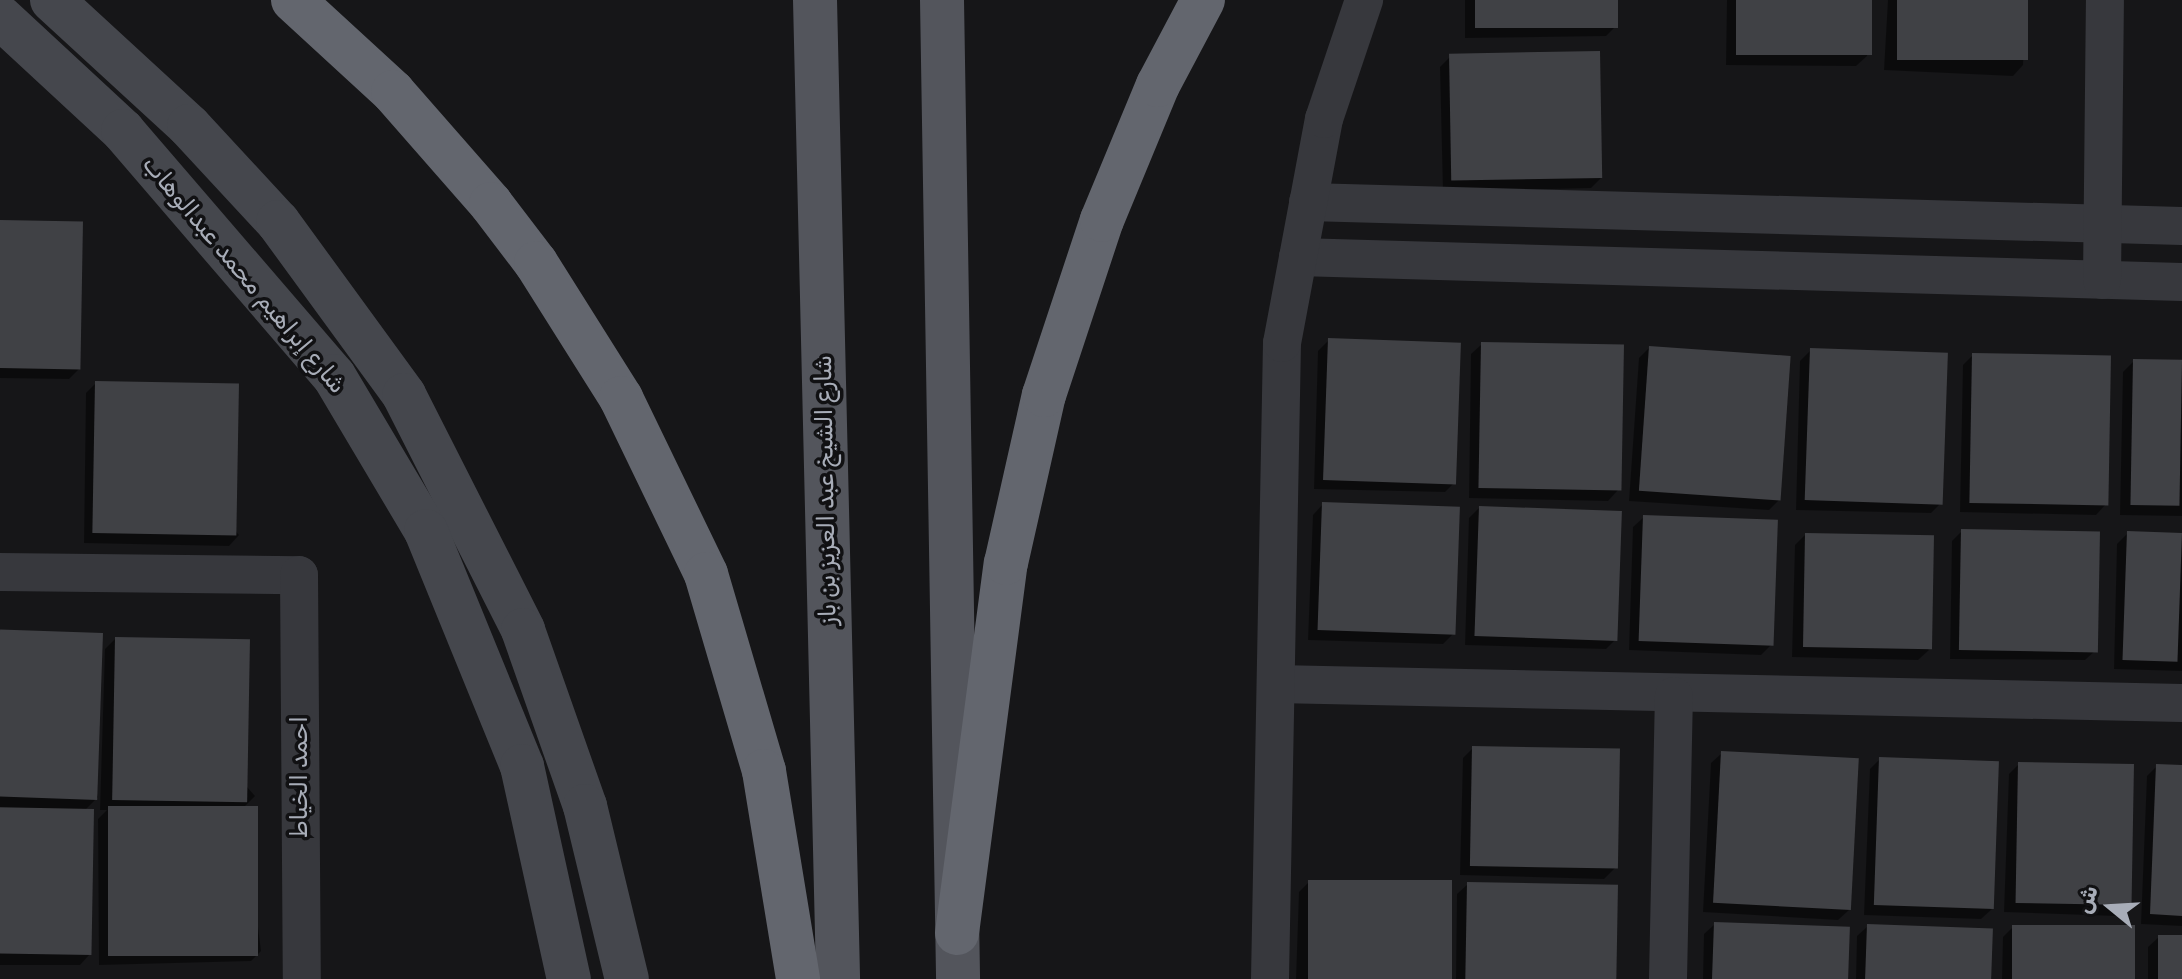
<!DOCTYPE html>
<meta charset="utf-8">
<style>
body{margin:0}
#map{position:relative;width:2182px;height:979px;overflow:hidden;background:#161618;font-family:Rubik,Vazirmatn,sans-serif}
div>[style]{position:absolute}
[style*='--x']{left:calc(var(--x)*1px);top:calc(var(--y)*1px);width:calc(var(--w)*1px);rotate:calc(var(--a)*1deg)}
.shadow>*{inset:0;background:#0007}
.building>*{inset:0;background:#404145;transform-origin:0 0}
.street>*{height:38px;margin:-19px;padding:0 19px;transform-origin:19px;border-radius:19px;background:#37383d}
.secondary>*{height:44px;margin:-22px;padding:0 22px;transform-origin:22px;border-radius:22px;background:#45474d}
.primary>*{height:44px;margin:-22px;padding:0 22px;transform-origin:22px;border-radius:22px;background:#53555c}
.highway>*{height:44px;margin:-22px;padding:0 22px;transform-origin:22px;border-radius:22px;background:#63666e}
span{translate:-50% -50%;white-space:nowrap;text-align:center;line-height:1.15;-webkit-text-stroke:7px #111113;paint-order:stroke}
.street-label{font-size:24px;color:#a8adb8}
.north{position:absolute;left:2070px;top:867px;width:80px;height:80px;-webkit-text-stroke:6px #111113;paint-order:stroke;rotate:288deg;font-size:22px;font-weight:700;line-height:32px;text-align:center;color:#a8adb8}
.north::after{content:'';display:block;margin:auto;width:28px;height:36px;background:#a8adb8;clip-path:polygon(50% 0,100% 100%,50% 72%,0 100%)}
</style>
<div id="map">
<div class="shadow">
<div style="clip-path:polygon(1465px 0,1616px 0,1616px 26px,1606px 36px,1465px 38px)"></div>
<div style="clip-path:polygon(1727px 0,1870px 0,1867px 56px,1856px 66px,1726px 65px)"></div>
<div style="clip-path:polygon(1888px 0,2026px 0,2023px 65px,2013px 76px,1884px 70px)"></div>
<div style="clip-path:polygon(1450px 57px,1601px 178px,1591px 188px,1443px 192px,1440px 67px)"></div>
<div style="clip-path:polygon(0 222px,80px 368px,69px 379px,0 378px)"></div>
<div style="clip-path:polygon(1329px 340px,1455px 482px,1445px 492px,1314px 489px,1318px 351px)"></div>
<div style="clip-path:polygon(1482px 344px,1618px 490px,1608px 501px,1469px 498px,1471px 354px)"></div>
<div style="clip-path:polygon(1649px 348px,1779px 500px,1769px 510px,1629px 501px,1639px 358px)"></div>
<div style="clip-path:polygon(1811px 350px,1941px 503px,1931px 513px,1796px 510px,1800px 361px)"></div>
<div style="clip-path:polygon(1973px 355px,2106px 504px,2096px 515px,1960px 512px,1963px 365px)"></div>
<div style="clip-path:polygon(2134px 361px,2182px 362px,2182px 516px,2120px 515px,2123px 372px)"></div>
<div style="clip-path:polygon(96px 383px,239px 535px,229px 546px,84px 543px,86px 393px)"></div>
<div style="clip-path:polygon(1323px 504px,1454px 633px,1443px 644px,1308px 640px,1313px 515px)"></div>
<div style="clip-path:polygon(1479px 508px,1616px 639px,1606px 649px,1465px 645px,1469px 518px)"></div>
<div style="clip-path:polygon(1644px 517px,1772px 644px,1761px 655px,1629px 650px,1633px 527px)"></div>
<div style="clip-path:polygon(1962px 531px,2096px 650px,2085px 660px,1950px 659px,1952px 541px)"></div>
<div style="clip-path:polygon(2128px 533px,2182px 535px,2182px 671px,2114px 669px,2117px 544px)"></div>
<div style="clip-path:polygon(1805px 535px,1929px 650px,1918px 660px,1792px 657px,1795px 545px)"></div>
<div style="clip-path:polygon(0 637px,98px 797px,83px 812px,90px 954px,80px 965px,0 965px)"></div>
<div style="clip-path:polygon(115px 639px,255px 796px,243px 808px,261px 951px,251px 961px,99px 965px,98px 819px,107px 810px,100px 810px,105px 649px)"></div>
<div style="clip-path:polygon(1473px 748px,1615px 868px,1604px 879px,1460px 875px,1463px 758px)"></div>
<div style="clip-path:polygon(1722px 753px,1849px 910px,1838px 920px,1703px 912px,1711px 763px)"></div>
<div style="clip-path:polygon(1880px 759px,1992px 909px,1981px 919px,1864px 915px,1870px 769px)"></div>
<div style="clip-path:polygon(2019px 764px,2127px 906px,2116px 916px,2004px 912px,2009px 774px)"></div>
<div style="clip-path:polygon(2157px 766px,2182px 767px,2182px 926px,2141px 924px,2147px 776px)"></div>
<div style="clip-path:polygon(1309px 882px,1447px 979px,1296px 979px,1299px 892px)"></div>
<div style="clip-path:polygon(1468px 884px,1615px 979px,1456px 979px,1457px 894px)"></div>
<div style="clip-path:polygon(1715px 924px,1846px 979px,1703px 979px,1704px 934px)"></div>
<div style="clip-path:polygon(1868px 926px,1989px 979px,1856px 979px,1857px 936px)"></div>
<div style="clip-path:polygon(2013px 927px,2132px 979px,2002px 979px,2003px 937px)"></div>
<div style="clip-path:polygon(2159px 937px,2182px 937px,2182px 979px,2148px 979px,2148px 947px)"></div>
</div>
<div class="building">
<div style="left:1475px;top:0;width:143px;height:28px"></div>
<div style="left:1736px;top:0;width:136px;height:55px"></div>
<div style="left:1897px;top:0;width:131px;height:60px"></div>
<div style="left:1600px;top:51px;width:127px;height:151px;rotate:89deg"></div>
<div style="left:0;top:220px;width:83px;height:148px;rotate:1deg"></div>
<div style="left:1328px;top:338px;width:133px;height:142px;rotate:2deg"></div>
<div style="left:1481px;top:342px;width:143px;height:146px;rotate:1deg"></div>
<div style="left:1649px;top:346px;width:142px;height:145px;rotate:4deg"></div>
<div style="left:1810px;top:348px;width:138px;height:152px;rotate:2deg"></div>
<div style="left:1972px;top:353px;width:139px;height:150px;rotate:1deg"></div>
<div style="left:2133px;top:359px;width:49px;height:146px;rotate:1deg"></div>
<div style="left:95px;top:381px;width:144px;height:152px;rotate:1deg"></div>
<div style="left:1322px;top:502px;width:138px;height:128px;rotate:2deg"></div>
<div style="left:1479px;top:506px;width:143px;height:130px;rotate:2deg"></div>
<div style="left:1643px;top:515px;width:135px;height:126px;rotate:2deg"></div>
<div style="left:1961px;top:529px;width:139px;height:121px;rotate:1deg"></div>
<div style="left:2127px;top:531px;width:55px;height:129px;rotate:2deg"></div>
<div style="left:1805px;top:533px;width:129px;height:114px;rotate:1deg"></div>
<div style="left:103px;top:633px;width:167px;height:103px;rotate:92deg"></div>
<div style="left:115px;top:637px;width:135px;height:163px;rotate:1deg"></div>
<div style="left:1472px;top:746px;width:148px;height:120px;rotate:1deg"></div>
<div style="left:1721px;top:751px;width:138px;height:152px;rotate:3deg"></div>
<div style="left:1879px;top:757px;width:120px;height:148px;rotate:2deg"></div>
<div style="left:2018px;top:762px;width:116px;height:141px;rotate:1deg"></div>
<div style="clip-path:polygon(2156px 764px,2182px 765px,2182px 916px,2150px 914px)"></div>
<div style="left:108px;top:806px;width:150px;height:150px"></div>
<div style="left:94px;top:809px;width:146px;height:94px;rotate:91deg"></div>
<div style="left:1308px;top:880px;width:144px;height:99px"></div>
<div style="left:1467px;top:882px;width:151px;height:97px;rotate:1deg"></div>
<div style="left:1714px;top:922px;width:136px;height:57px;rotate:2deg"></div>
<div style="left:1867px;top:924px;width:126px;height:55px;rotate:2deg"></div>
<div style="left:2012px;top:925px;width:123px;height:54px"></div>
<div style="left:2158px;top:935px;width:24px;height:44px"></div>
</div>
<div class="street">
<div style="--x:1308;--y:202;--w:874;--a:1.57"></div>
<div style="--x:1298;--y:257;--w:884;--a:1.62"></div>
<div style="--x:2102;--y:280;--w:280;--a:-89.4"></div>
<div style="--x:0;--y:572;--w:299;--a:0.6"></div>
<div style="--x:299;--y:575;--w:404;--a:89.6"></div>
<div style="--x:1276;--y:684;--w:906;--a:1.2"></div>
<div style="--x:1270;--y:979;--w:636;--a:-88.92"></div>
<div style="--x:1282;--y:343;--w:228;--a:-79.4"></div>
<div style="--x:1324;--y:119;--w:126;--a:-71.4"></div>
<div style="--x:1668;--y:979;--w:283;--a:-88.8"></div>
</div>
<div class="secondary">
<div style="--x:52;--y:0;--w:186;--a:42.6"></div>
<div style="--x:189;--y:126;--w:131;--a:47.2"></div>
<div style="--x:278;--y:222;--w:214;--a:53.9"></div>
<div style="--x:404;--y:395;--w:263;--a:63.1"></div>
<div style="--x:523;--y:630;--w:187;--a:70.6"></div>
<div style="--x:585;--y:806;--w:178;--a:76.4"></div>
<div style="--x:0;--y:17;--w:168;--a:42.8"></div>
<div style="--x:123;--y:131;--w:323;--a:49.3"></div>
<div style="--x:334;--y:376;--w:180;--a:59.3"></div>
<div style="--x:426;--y:531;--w:254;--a:67.8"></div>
<div style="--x:522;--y:766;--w:218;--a:77.6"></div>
</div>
<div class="primary">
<div style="--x:815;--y:0;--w:979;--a:88.65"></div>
<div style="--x:942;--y:0;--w:979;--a:89.06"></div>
</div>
<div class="highway">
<div style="--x:293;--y:0;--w:136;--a:42.6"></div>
<div style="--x:393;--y:92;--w:149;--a:48.8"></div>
<div style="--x:491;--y:204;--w:74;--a:52.7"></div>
<div style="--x:536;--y:263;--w:160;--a:57.8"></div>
<div style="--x:621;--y:398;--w:195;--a:64.2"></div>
<div style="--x:706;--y:574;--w:205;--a:73.6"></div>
<div style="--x:764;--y:771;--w:211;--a:80.7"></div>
<div style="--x:957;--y:933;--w:373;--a:-82.5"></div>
<div style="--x:1006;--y:563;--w:172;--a:-77.3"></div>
<div style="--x:1044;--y:395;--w:184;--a:-71.7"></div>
<div style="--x:1102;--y:220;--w:146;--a:-67.5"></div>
<div style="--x:1158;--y:85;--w:96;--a:-62.1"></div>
</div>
<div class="street-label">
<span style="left:244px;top:275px;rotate:50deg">شارع إبراهيم محمد عبدالوهاب</span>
<span style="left:826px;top:490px;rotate:-91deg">شارع الشيخ عبد العزيز بن باز</span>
<span style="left:300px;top:777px;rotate:-90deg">احمد الخياط</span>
</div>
<div class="north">ش</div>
</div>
